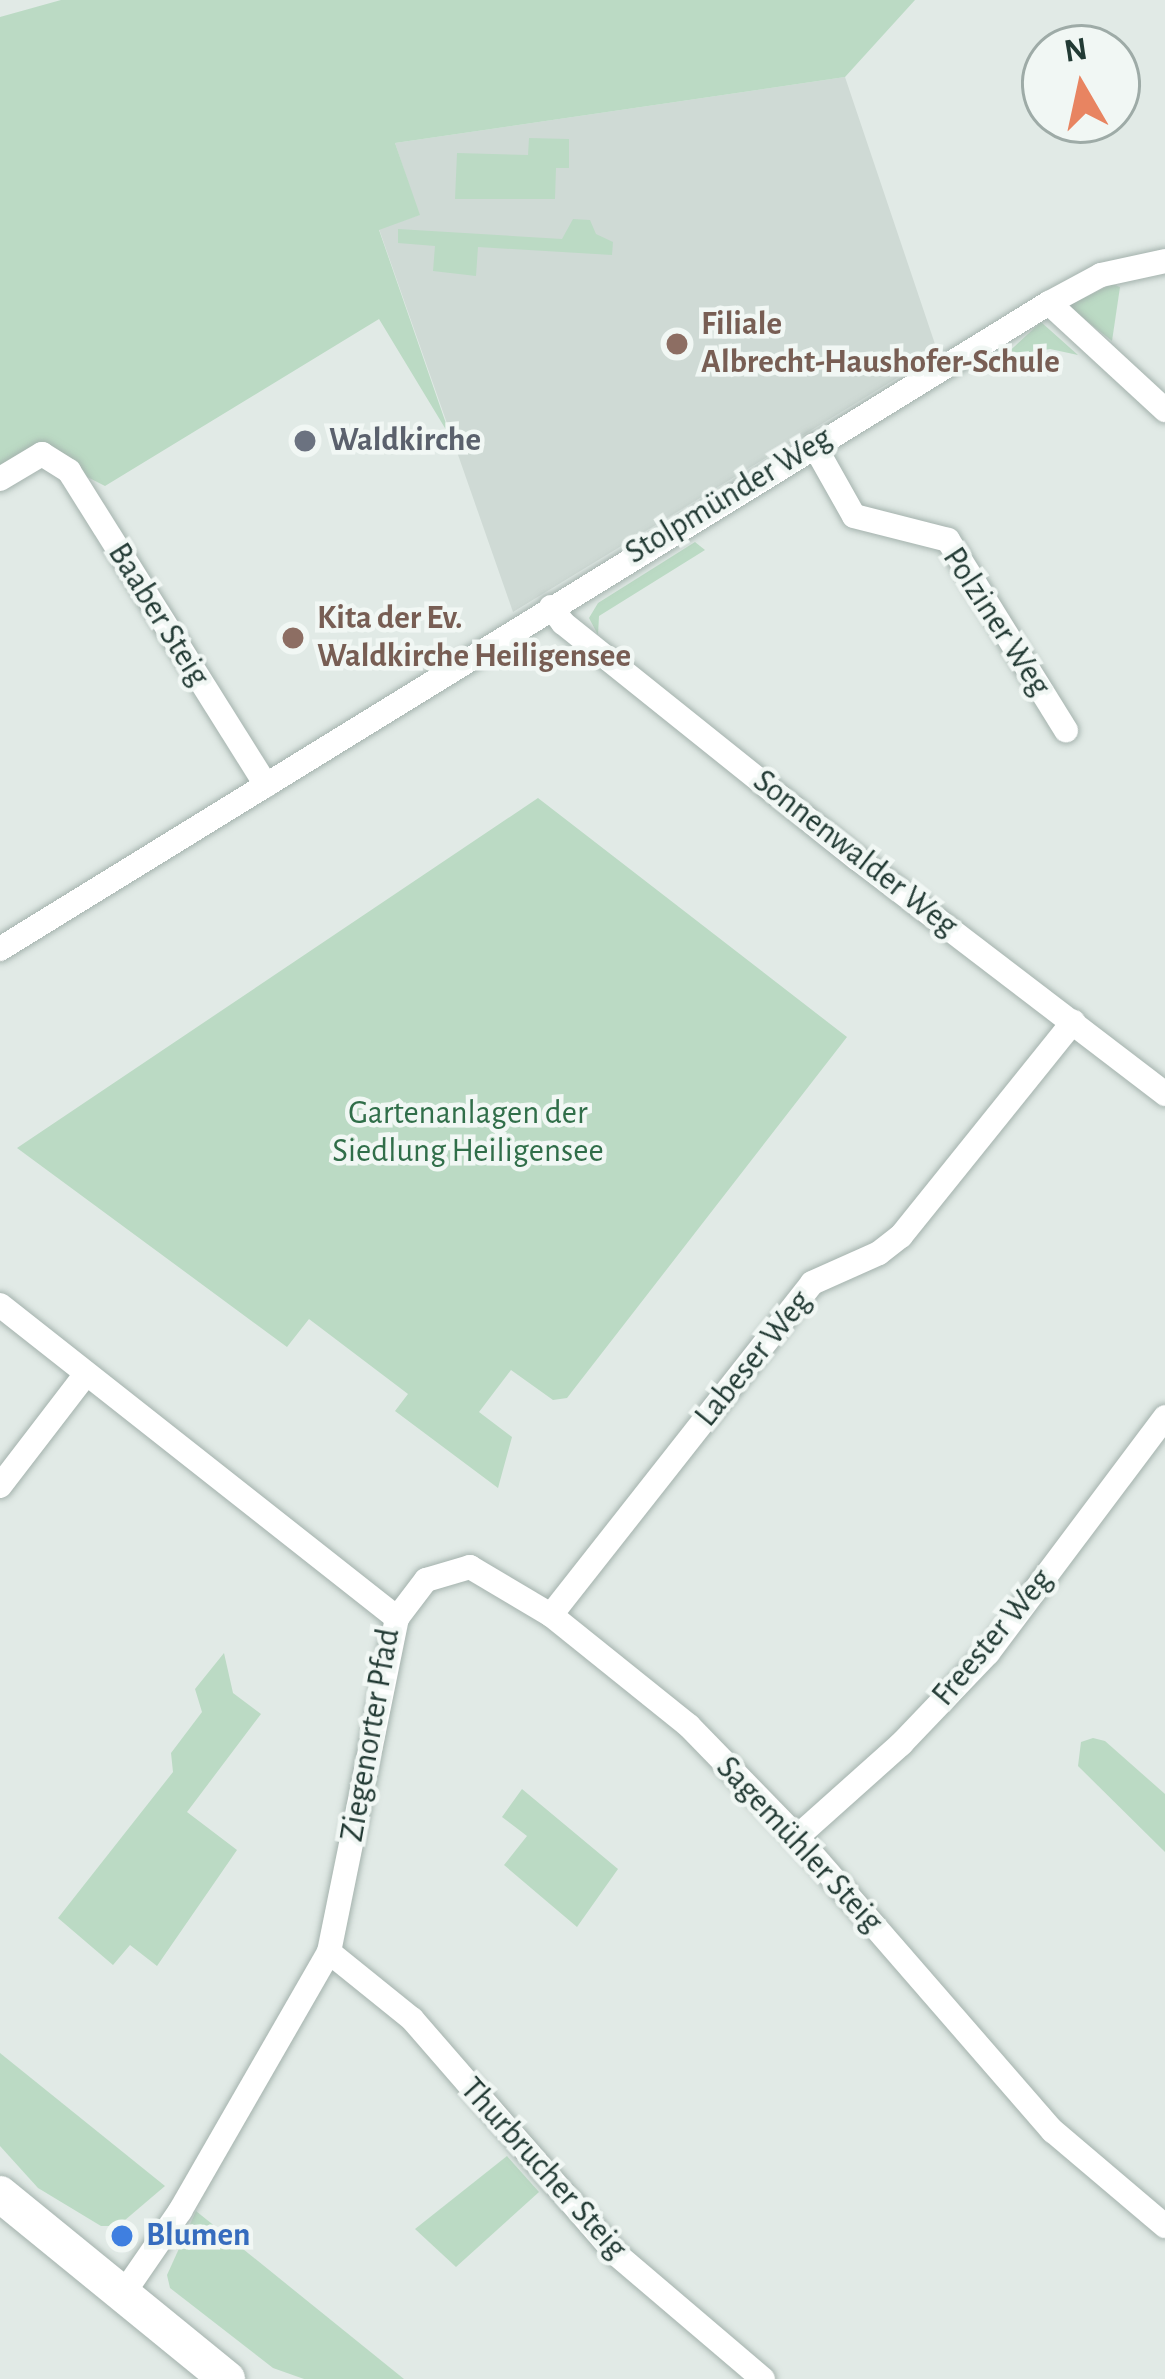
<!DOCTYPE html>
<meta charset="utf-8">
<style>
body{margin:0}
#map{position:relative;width:1165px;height:2379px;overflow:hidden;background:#e1eae6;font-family:"Alegreya Sans",sans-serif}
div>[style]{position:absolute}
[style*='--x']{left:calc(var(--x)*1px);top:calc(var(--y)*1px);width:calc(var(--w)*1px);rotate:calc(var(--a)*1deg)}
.built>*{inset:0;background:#cfdad5}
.green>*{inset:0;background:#bbdac4}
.roads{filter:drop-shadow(0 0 3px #a4b2ad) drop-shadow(0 0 3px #a4b2ad)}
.minor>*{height:24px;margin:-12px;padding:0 12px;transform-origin:12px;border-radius:12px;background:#fff}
.secondary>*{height:36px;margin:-18px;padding:0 18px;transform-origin:18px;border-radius:18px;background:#fff}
.dots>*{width:33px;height:33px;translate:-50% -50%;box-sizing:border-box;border:6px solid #f1f7f4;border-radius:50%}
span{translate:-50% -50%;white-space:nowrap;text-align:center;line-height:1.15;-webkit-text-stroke:9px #f1f7f4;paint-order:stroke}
.education-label{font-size:33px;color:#785e54;font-weight:700}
.left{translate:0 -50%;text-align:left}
.worship-label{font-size:33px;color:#5b616d;font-weight:700}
.street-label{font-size:33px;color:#223a34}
.park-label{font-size:33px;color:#306e49}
.shop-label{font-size:33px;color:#366cbe;font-weight:700}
.north{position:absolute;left:1021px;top:24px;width:120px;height:120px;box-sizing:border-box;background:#f1f7f4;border:3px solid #9eaba7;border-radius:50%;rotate:351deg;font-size:33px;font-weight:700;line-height:48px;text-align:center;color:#223a34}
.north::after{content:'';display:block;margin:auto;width:42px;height:54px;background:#e88461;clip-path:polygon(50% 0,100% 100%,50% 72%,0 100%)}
</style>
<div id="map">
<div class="built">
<div style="clip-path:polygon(845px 77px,938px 353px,513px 612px,379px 229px,419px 215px,395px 143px)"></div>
</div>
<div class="green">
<div style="clip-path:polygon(61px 0,915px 0,845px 77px,395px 143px,420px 215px,379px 230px,451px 438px,379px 319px,105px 486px,42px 454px,0 479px,0 17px)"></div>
<div style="clip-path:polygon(529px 138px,569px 139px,569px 168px,556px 168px,555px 199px,455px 199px,457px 153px,528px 155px)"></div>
<div style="clip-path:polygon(573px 219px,590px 220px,596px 234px,613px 242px,612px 255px,478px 247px,476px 276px,433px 271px,435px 246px,398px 243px,398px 229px,562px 239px)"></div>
<div style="clip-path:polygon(1112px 284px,1120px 287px,1112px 341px,1068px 306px)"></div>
<div style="clip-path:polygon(1041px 322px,1078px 355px,1050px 349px,1003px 357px)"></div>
<div style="clip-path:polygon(695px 542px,705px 550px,599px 616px,598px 635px,589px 618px,598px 603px)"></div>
<div style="clip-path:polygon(538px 798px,847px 1037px,567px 1398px,553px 1400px,511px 1370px,479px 1412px,512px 1437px,498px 1488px,395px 1411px,408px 1394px,309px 1319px,287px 1347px,17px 1148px)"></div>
<div style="clip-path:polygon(224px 1653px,233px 1693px,261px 1714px,187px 1812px,237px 1850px,157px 1966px,130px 1945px,113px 1965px,58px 1918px,173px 1772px,171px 1753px,202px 1712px,195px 1689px)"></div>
<div style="clip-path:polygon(1093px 1738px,1105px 1741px,1165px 1794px,1165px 1852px,1078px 1766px,1081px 1742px)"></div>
<div style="clip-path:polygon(522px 1789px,618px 1869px,577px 1927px,504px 1865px,527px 1836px,502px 1817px)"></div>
<div style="clip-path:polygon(0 2053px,165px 2186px,118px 2226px,101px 2226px,38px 2188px,0 2146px)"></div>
<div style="clip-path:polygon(507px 2156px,539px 2192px,456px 2267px,415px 2229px)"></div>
<div style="clip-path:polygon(196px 2211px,404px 2379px,304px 2379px,273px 2368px,170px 2288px,167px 2275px)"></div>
</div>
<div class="roads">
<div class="minor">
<div style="--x:1049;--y:303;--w:158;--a:42.7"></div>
<div style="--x:814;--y:445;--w:81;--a:60.6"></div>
<div style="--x:854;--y:516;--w:97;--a:14.3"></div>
<div style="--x:948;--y:540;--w:224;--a:58.2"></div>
<div style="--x:0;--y:479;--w:49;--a:-30.8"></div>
<div style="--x:42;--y:454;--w:32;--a:32"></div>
<div style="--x:69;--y:471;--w:371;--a:57.9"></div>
<div style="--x:551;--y:607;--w:20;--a:53"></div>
<div style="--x:563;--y:623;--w:378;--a:38.7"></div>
<div style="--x:858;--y:859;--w:387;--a:37.4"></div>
<div style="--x:0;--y:949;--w:1232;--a:-31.63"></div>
<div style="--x:1049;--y:303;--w:59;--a:-28.3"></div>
<div style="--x:1101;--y:275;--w:66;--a:-12.3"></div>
<div style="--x:0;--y:1305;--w:506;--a:38.25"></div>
<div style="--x:0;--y:1486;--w:141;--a:-52.5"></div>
<div style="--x:551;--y:1615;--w:422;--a:-51.8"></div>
<div style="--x:812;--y:1283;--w:73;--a:-24.1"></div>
<div style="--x:879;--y:1253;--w:28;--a:-38"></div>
<div style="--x:901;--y:1236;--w:275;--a:-51.2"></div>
<div style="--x:797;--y:1837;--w:140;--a:-41.8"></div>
<div style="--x:901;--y:1744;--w:126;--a:-46.3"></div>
<div style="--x:988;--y:1653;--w:295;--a:-53.1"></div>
<div style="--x:329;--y:1952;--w:107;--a:38.9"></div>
<div style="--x:412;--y:2019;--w:311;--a:49"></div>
<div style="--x:616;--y:2254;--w:193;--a:40.4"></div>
<div style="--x:123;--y:2294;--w:101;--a:-55.5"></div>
<div style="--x:180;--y:2211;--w:299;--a:-60.1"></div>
<div style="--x:329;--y:1952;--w:341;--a:-78.5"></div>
<div style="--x:397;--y:1618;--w:48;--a:-52.7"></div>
<div style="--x:426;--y:1580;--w:46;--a:-16.5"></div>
<div style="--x:470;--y:1567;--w:94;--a:30.7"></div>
<div style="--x:551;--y:1615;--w:177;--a:38.8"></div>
<div style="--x:689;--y:1726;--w:155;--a:45.8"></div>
<div style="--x:797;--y:1837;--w:390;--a:49"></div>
<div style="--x:1053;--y:2131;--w:147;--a:40.3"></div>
</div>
<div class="secondary">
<div style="--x:0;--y:2194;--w:293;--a:39.2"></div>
</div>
</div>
<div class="dots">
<div style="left:677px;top:344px;background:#8d6e63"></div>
<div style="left:305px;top:441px;background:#6b7280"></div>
<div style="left:293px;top:638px;background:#8d6e63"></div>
<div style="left:122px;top:2236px;background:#3f7fe0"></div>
</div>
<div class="education-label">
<span class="left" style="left:701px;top:344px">Filiale<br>Albrecht-Haushofer-Schule</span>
<span class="left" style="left:317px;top:638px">Kita der Ev.<br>Waldkirche Heiligensee</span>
</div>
<div class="worship-label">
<span class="left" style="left:329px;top:441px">Waldkirche</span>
</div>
<div class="street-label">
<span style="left:729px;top:496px;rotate:-31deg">Stolpmünder Weg</span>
<span style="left:158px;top:615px;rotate:58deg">Baaber Steig</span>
<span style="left:996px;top:622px;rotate:57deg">Polziner Weg</span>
<span style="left:855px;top:854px;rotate:38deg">Sonnenwalder Weg</span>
<span style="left:754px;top:1359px;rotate:-51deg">Labeser Weg</span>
<span style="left:993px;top:1638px;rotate:-50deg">Freester Weg</span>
<span style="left:371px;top:1735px;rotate:-80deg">Ziegenorter Pfad</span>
<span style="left:799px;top:1845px;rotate:47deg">Sagemühler Steig</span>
<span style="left:543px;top:2169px;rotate:48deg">Thurbrucher Steig</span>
</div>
<div class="park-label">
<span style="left:468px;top:1133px">Gartenanlagen der<br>Siedlung Heiligensee</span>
</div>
<div class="shop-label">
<span class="left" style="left:146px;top:2236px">Blumen</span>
</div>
<div class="north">N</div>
</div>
